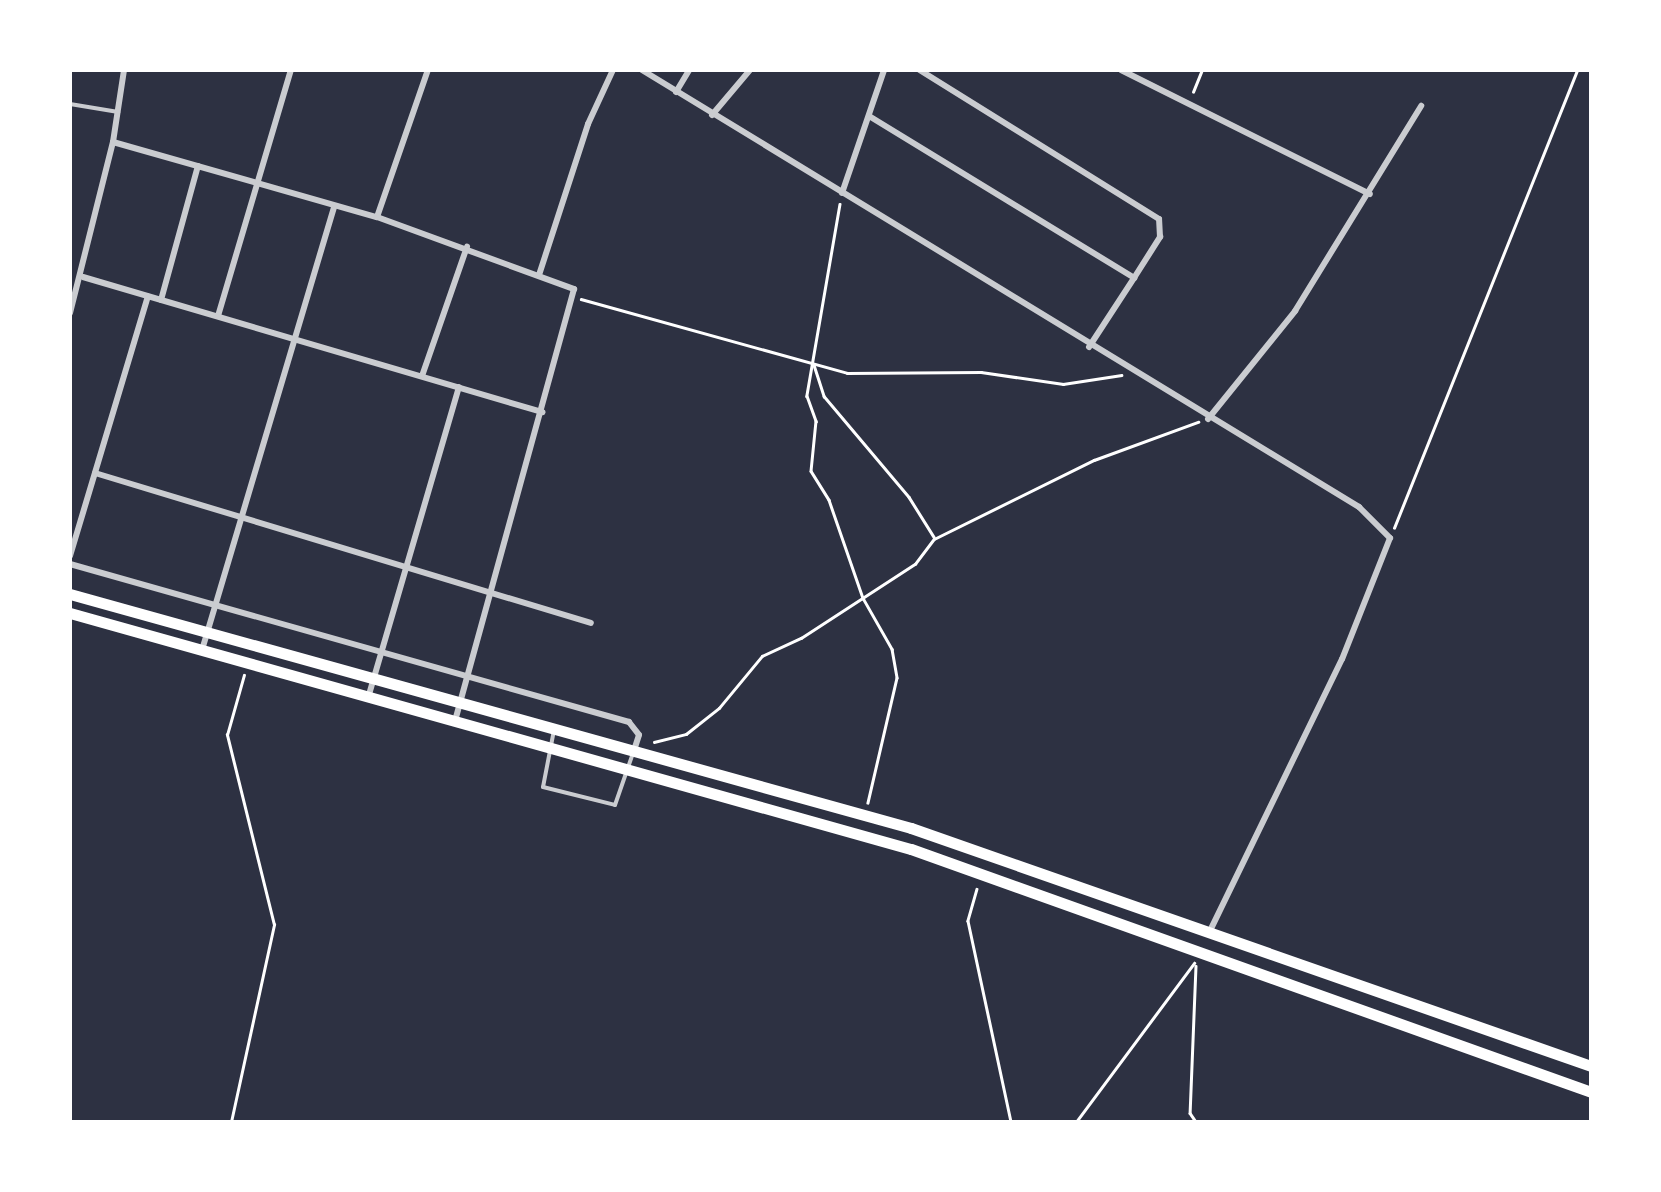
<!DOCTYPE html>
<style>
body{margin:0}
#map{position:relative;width:1661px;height:1192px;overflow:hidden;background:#2d3142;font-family:Rubik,sans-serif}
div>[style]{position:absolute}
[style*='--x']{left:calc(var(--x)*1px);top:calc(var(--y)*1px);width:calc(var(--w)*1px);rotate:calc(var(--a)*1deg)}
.path>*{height:2.5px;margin:-1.25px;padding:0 1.25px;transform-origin:1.25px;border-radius:1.25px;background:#fff}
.service>*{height:4px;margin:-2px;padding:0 2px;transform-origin:2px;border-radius:2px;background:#caccd0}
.minor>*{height:6px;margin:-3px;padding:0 3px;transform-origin:3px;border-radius:3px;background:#caccd0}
.trunk>*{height:11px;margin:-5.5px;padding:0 5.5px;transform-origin:5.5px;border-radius:5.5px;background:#fff}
span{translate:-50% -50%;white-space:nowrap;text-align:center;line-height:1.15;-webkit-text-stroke:9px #fff;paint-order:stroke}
.frame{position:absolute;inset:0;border:72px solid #fff;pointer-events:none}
</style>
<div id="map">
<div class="path">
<div style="--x:1193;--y:92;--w:24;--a:-68"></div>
<div style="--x:840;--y:204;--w:195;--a:99.8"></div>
<div style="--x:807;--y:396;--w:27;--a:70"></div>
<div style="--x:816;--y:421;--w:50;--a:95.7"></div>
<div style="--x:811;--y:471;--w:34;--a:58"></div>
<div style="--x:829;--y:500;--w:104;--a:70.9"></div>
<div style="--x:863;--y:598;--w:59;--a:60.4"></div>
<div style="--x:892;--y:649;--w:29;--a:80"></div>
<div style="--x:897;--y:678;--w:128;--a:103.1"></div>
<div style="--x:581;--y:299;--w:276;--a:15.5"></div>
<div style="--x:847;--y:373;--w:134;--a:-0.4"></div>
<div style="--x:981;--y:372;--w:83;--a:8.3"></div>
<div style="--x:1063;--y:384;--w:59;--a:-8.8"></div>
<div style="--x:814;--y:365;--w:33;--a:72"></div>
<div style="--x:824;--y:396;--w:132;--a:49.9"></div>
<div style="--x:909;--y:497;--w:47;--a:58"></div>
<div style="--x:1394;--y:528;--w:493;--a:-68.2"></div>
<div style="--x:654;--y:742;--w:33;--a:-14"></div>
<div style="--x:686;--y:734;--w:42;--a:-38.2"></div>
<div style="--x:719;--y:708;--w:67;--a:-50.4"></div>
<div style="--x:762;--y:656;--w:43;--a:-24.8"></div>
<div style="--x:801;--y:638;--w:136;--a:-33"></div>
<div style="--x:915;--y:564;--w:31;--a:-53"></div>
<div style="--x:934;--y:539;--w:178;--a:-26.3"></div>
<div style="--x:1094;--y:460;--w:111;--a:-20.1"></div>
<div style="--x:977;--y:889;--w:33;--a:106"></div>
<div style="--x:968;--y:921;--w:206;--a:77.9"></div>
<div style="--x:1196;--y:966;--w:147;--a:92.3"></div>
<div style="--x:1190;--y:1113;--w:11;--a:56"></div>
<div style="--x:231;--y:1122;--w:202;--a:-77.7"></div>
<div style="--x:274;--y:925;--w:196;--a:-103.9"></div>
<div style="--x:227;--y:735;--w:62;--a:-74.2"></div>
<div style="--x:1076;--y:1122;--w:198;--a:-53.4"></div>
</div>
<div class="service">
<div style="--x:70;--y:104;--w:49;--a:9.5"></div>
<div style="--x:554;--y:730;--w:58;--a:100.9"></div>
<div style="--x:543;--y:787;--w:74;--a:14"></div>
<div style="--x:615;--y:805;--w:52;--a:-70.9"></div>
</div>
<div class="minor">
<div style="--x:642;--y:70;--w:840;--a:31.36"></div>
<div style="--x:1359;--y:507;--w:44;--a:45"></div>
<div style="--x:1390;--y:538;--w:130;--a:111.6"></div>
<div style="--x:1342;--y:659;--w:300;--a:115.9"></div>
<div style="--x:1121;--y:70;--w:278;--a:26.5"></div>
<div style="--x:676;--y:92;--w:26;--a:-59"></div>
<div style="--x:712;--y:115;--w:59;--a:-49.8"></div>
<div style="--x:869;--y:116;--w:311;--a:31.4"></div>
<div style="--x:1134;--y:278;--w:49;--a:-57.6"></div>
<div style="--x:1160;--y:237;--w:18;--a:-93"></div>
<div style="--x:1159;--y:219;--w:282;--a:-148.1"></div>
<div style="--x:113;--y:142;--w:274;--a:15.9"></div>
<div style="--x:377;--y:217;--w:210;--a:20.1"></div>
<div style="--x:574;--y:289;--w:448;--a:105.4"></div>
<div style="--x:842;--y:193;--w:130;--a:-71.1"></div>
<div style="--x:377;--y:217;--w:156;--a:-70.9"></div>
<div style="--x:539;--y:275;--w:159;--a:-72"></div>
<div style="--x:588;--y:124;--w:60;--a:-65.2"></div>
<div style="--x:83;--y:277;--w:479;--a:16.4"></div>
<div style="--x:161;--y:300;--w:139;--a:-74.6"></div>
<div style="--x:70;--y:313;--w:176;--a:-75.9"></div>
<div style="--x:113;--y:142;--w:73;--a:-81.3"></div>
<div style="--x:218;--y:316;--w:257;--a:-73.5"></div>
<div style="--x:1089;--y:347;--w:82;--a:-56.9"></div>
<div style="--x:422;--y:376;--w:137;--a:-70.8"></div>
<div style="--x:1208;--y:419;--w:139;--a:-51.1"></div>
<div style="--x:1295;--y:311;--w:241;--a:-58.4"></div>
<div style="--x:95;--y:473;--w:518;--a:16.83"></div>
<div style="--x:70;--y:556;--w:271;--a:-73.3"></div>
<div style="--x:70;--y:564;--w:581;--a:15.78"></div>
<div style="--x:629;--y:722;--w:16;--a:52"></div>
<div style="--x:639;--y:735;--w:16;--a:108"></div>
<div style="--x:202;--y:650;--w:463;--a:-73.4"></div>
<div style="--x:368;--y:698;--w:324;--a:-73.7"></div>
</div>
<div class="trunk">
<div style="--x:70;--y:594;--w:873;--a:15.55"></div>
<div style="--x:911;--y:828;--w:720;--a:19.29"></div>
<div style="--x:70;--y:613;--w:873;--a:15.68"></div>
<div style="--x:911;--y:849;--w:722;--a:19.66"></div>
</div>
<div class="frame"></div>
</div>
